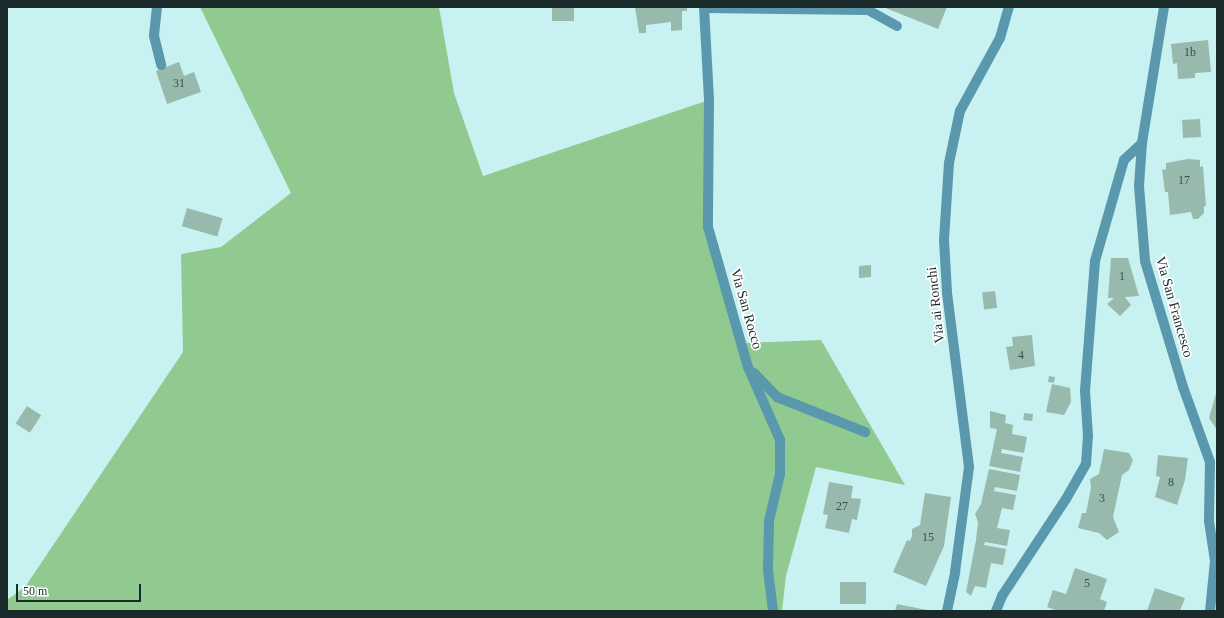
<!DOCTYPE html>
<style>
body{margin:0}
#map{position:relative;width:1224px;height:618px;overflow:hidden;background:#c8f2f2;font-family:Georgia,serif}
div>[style]{position:absolute}
[style*='--x']{left:calc(var(--x)*1px);top:calc(var(--y)*1px);width:calc(var(--w)*1px);rotate:calc(var(--a)*1deg)}
.forest>*{inset:0;background:#91ca90}
.building>*{inset:0;background:#97baad;transform-origin:0 0}
.minor>*{height:10px;margin:-5px;padding:0 5px;transform-origin:5px;border-radius:5px;background:#5998ad}
span{translate:-50% -50%;white-space:nowrap;text-align:center;line-height:1.15;-webkit-text-stroke:3.5px #fff;paint-order:stroke}
.number-label{font-size:12px;color:#3a4f4c}
.number-label span{-webkit-text-stroke-width:0}
.street-label{font-size:14px;color:#1b2b2b}
.frame{position:absolute;inset:0;border:8px solid #1b2b2b;pointer-events:none}
.scale{position:absolute;left:16px;top:584px;width:125px;height:18px;box-sizing:border-box;border:2px solid #1b2b2b;border-top:0;padding-left:5px;font-size:12px;line-height:14px;white-space:nowrap;color:#1b2b2b;-webkit-text-stroke:3px #fff;paint-order:stroke}
</style>
<div id="map">
<div class="forest">
<div style="clip-path:polygon(200px 7px,439px 7px,454px 93px,483px 176px,709px 100px,708px 227px,742px 343px,821px 340px,905px 485px,816px 467px,786px 576px,782px 611px,7px 611px,7px 600px,25px 587px,183px 352px,181px 254px,221px 247px,291px 193px)"></div>
</div>
<div class="building">
<div style="left:552px;top:7px;width:22px;height:14px"></div>
<div style="clip-path:polygon(635px 7px,687px 7px,687px 11px,682px 11px,682px 30px,671px 31px,671px 22px,646px 25px,646px 33px,639px 33px)"></div>
<div style="clip-path:polygon(883px 7px,947px 7px,938px 29px)"></div>
<div style="clip-path:polygon(1208px 40px,1211px 72px,1195px 73px,1195px 78px,1178px 79px,1177px 63px,1173px 64px,1171px 44px)"></div>
<div style="clip-path:polygon(179px 62px,184px 76px,194px 72px,201px 92px,167px 104px,156px 71px)"></div>
<div style="left:1200px;top:119px;width:18px;height:18px;rotate:87deg"></div>
<div style="clip-path:polygon(1188px 159px,1200px 160px,1200px 167px,1203px 166px,1206px 206px,1204px 206px,1204px 213px,1198px 219px,1193px 219px,1191px 212px,1170px 215px,1168px 192px,1165px 192px,1162px 170px,1166px 169px,1166px 163px)"></div>
<div style="left:187px;top:208px;width:37px;height:19px;rotate:16deg"></div>
<div style="clip-path:polygon(1111px 258px,1128px 258px,1139px 296px,1125px 297px,1131px 305px,1120px 316px,1107px 304px,1114px 298px,1108px 298px)"></div>
<div style="clip-path:polygon(871px 265px,871px 277px,859px 278px,859px 266px)"></div>
<div style="left:995px;top:291px;width:17px;height:13px;rotate:83deg"></div>
<div style="clip-path:polygon(1032px 335px,1035px 366px,1010px 370px,1006px 347px,1013px 346px,1012px 337px)"></div>
<div style="left:1049px;top:376px;width:6px;height:6px;rotate:9deg"></div>
<div style="clip-path:polygon(1052px 384px,1070px 388px,1071px 402px,1064px 415px,1046px 412px)"></div>
<div style="clip-path:polygon(1217px 390px,1217px 430px,1209px 418px)"></div>
<div style="left:27px;top:406px;width:17px;height:21px;rotate:33deg"></div>
<div style="clip-path:polygon(990px 411px,1006px 415px,1005px 423px,1013px 425px,1012px 434px,1027px 437px,1024px 453px,1002px 449px,1001px 453px,1023px 457px,1020px 472px,989px 466px,997px 429px,990px 428px)"></div>
<div style="left:1024px;top:413px;width:9px;height:7px;rotate:6deg"></div>
<div style="clip-path:polygon(1104px 449px,1129px 453px,1133px 460px,1129px 470px,1122px 475px,1113px 517px,1119px 532px,1107px 540px,1099px 533px,1078px 528px,1082px 513px,1086px 513px,1091px 488px,1090px 479px,1099px 474px)"></div>
<div style="clip-path:polygon(1158px 455px,1188px 458px,1185px 480px,1177px 505px,1155px 497px,1160px 477px,1156px 476px)"></div>
<div style="clip-path:polygon(989px 469px,1020px 475px,1017px 491px,995px 487px,994px 491px,1016px 495px,1013px 510px,1002px 508px,997px 528px,1010px 530px,1007px 546px,985px 542px,984px 545px,1006px 549px,1003px 565px,991px 563px,986px 588px,975px 586px,971px 596px,966px 592px,976px 540px,978px 522px,975px 514px,981px 504px)"></div>
<div style="clip-path:polygon(829px 482px,853px 486px,851px 498px,861px 499px,857px 520px,852px 519px,849px 533px,825px 528px,828px 515px,823px 514px)"></div>
<div style="clip-path:polygon(925px 493px,951px 497px,944px 546px,926px 586px,893px 572px,907px 540px,910px 541px,912px 536px,912px 529px,920px 525px)"></div>
<div style="clip-path:polygon(1075px 568px,1107px 579px,1100px 599px,1107px 602px,1104px 611px,1058px 611px,1047px 607px,1053px 590px,1066px 594px)"></div>
<div style="left:840px;top:582px;width:26px;height:22px"></div>
<div style="clip-path:polygon(1155px 588px,1185px 598px,1180px 611px,1147px 611px)"></div>
<div style="clip-path:polygon(897px 604px,927px 610px,927px 611px,895px 611px)"></div>
</div>
<div class="minor">
<div style="--x:157;--y:7;--w:29;--a:96"></div>
<div style="--x:154;--y:36;--w:30;--a:76"></div>
<div style="--x:704;--y:7;--w:93;--a:86.9"></div>
<div style="--x:709;--y:100;--w:127;--a:90.5"></div>
<div style="--x:708;--y:227;--w:146;--a:74.1"></div>
<div style="--x:748;--y:367;--w:80;--a:66.3"></div>
<div style="--x:780;--y:440;--w:34;--a:90"></div>
<div style="--x:780;--y:474;--w:48;--a:103.2"></div>
<div style="--x:769;--y:521;--w:49;--a:91.2"></div>
<div style="--x:768;--y:570;--w:41;--a:83"></div>
<div style="--x:1164;--y:7;--w:138;--a:99.2"></div>
<div style="--x:1142;--y:143;--w:43;--a:94"></div>
<div style="--x:1139;--y:186;--w:75;--a:85.4"></div>
<div style="--x:1145;--y:261;--w:132;--a:73.2"></div>
<div style="--x:1183;--y:387;--w:80;--a:70.2"></div>
<div style="--x:1210;--y:462;--w:59;--a:91"></div>
<div style="--x:1209;--y:521;--w:40;--a:81.5"></div>
<div style="--x:1215;--y:561;--w:50;--a:95.7"></div>
<div style="--x:704;--y:8;--w:164;--a:0.7"></div>
<div style="--x:868;--y:10;--w:33;--a:29"></div>
<div style="--x:754;--y:373;--w:33;--a:46"></div>
<div style="--x:777;--y:397;--w:95;--a:21.7"></div>
<div style="--x:947;--y:611;--w:40;--a:-78"></div>
<div style="--x:955;--y:572;--w:106;--a:-82.4"></div>
<div style="--x:969;--y:467;--w:176;--a:-97.2"></div>
<div style="--x:947;--y:292;--w:52;--a:-93.3"></div>
<div style="--x:944;--y:240;--w:77;--a:-86.3"></div>
<div style="--x:949;--y:163;--w:53;--a:-78.1"></div>
<div style="--x:960;--y:111;--w:83;--a:-61.3"></div>
<div style="--x:1000;--y:38;--w:32;--a:-74"></div>
<div style="--x:996;--y:611;--w:16;--a:-68"></div>
<div style="--x:1002;--y:596;--w:116;--a:-56.6"></div>
<div style="--x:1066;--y:499;--w:40;--a:-60.3"></div>
<div style="--x:1086;--y:464;--w:28;--a:-86"></div>
<div style="--x:1088;--y:436;--w:45;--a:-93.8"></div>
<div style="--x:1085;--y:391;--w:130;--a:-85.6"></div>
<div style="--x:1095;--y:261;--w:105;--a:-74"></div>
<div style="--x:1124;--y:160;--w:25;--a:-43"></div>
</div>
<div class="number-label">
<span style="left:1190px;top:53px">1b</span>
<span style="left:179px;top:84px">31</span>
<span style="left:1184px;top:181px">17</span>
<span style="left:1122px;top:277px">1</span>
<span style="left:1021px;top:356px">4</span>
<span style="left:1171px;top:483px">8</span>
<span style="left:1102px;top:499px">3</span>
<span style="left:842px;top:507px">27</span>
<span style="left:928px;top:538px">15</span>
<span style="left:1087px;top:584px">5</span>
</div>
<div class="street-label">
<span style="left:936px;top:305px;rotate:-96deg">Via ai Ronchi</span>
<span style="left:1174px;top:307px;rotate:74deg">Via San Francesco</span>
<span style="left:746px;top:309px;rotate:74deg">Via San Rocco</span>
</div>
<div class="frame"></div>
<div class="scale">50 m</div>
</div>
